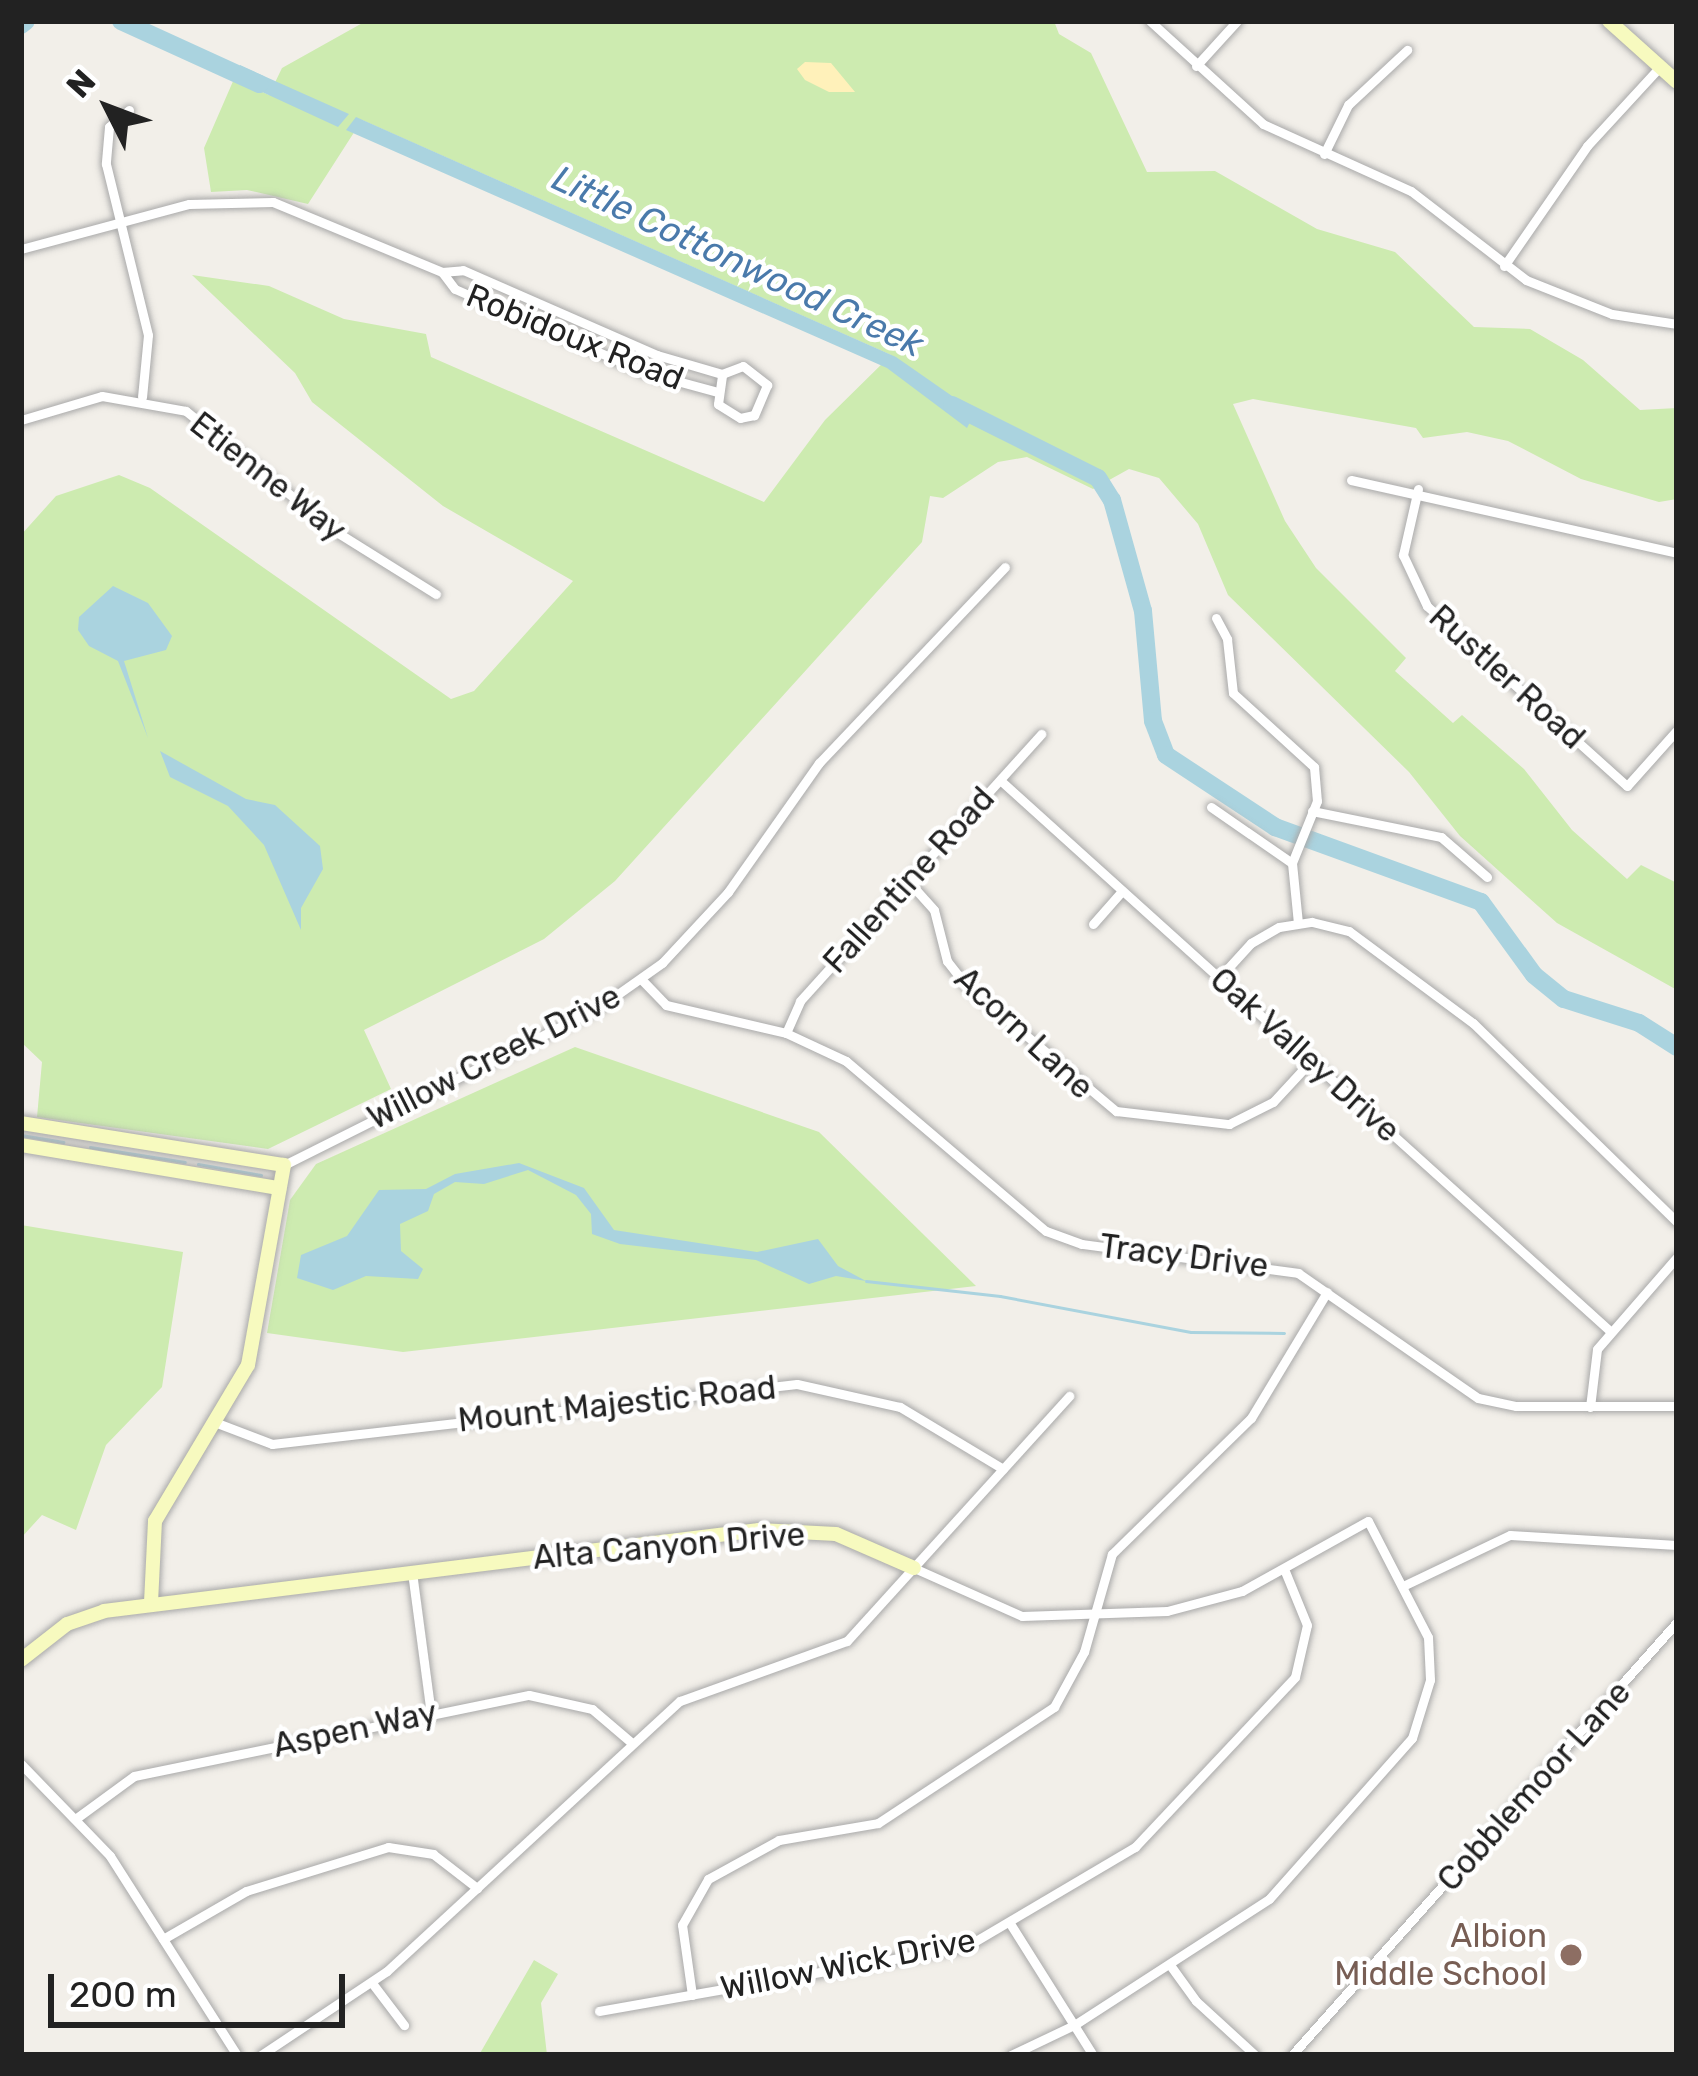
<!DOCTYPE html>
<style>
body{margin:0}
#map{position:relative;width:1698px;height:2076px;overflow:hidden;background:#f2efe9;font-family:Rubik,sans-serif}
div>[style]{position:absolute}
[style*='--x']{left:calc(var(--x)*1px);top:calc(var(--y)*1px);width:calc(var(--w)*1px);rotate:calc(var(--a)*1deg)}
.grass>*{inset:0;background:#cdebb0}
.sand>*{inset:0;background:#fff1ba}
.water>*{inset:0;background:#aad3df}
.stream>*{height:3px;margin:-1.5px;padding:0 1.5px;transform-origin:1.5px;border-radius:1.5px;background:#aad3df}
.river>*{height:18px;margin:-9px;padding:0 9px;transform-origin:9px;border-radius:9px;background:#aad3df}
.roads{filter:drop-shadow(0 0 3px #a9a9a9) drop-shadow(0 0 3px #a9a9a9)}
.street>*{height:9px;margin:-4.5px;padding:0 4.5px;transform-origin:4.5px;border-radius:4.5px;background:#fff}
.secondary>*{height:14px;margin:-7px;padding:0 7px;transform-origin:7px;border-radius:7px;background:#f7fabf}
.dots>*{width:33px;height:33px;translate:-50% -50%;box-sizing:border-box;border:6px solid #fff;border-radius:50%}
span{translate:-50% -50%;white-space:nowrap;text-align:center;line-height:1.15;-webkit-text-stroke:9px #fff;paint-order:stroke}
.street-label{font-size:33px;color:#222}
.education-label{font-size:33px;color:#785e54}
.right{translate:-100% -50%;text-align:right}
.water-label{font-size:36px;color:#4a7aab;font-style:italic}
.frame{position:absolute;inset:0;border:24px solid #222;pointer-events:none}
.north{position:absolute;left:48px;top:48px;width:120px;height:120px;-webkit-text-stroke:9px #fff;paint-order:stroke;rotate:312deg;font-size:33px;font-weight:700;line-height:48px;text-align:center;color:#222}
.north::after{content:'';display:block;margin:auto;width:42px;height:54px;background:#222;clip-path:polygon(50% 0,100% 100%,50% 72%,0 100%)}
.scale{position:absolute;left:48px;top:1974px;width:297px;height:54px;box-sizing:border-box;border:6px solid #222;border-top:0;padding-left:15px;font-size:36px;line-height:42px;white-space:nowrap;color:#222;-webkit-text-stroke:9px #fff;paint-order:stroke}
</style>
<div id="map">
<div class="grass">
<div style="clip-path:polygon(366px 21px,1054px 21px,1059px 34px,1091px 53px,1147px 172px,1215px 171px,1317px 229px,1395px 252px,1474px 327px,1530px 329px,1583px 360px,1640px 410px,1677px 408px,1677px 499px,1659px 502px,1581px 479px,1508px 441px,1467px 432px,1423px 438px,1416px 428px,1253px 399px,1233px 404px,1285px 521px,1316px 568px,1406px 658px,1395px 671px,1453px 723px,1462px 715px,1524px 769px,1572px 830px,1627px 879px,1641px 865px,1677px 883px,1677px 990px,1557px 923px,1460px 836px,1409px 772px,1228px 595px,1198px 524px,1159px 478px,1129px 469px,1093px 489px,1027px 457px,998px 462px,943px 498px,930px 496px,922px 542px,615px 881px,544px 939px,364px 1030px,391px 1089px,268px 1149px,37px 1117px,42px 1062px,21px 1042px,21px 535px,56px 496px,119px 475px,150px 488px,451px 699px,474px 691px,573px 581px,443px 506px,312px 402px,295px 373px,192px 275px,269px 286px,344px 319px,426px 334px,431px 357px,764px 502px,825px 420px,891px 355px,362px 120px,308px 204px,247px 190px,211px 192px,204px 148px,234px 79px,269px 95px,282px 68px)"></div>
<div style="clip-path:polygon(575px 1047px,819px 1132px,976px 1286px,403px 1352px,267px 1333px,290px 1200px,316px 1164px)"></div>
<div style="clip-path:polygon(21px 1225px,183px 1252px,162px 1387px,106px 1445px,76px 1530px,42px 1515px,21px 1538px)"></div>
<div style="clip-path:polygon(534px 1960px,558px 1974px,541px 2003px,547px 2055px,479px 2055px)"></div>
</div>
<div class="sand">
<div style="clip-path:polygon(805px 62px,831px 63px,855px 92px,829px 92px,805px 80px,797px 69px)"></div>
</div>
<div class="water">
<div style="clip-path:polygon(240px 65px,275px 81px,349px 114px,338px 127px,234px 79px)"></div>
<div style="clip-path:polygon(356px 117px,896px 357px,975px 412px,967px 428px,887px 368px,346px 130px)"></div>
<div style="clip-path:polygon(113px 586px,148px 603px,172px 636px,166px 650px,124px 661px,148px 738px,118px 661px,89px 646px,78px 630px,79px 617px)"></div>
<div style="clip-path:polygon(160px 751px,246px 799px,275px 805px,320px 846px,323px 869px,301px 908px,301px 930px,264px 845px,228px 806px,170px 777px)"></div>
<div style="clip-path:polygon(519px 1163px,584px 1188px,614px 1230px,757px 1252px,818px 1239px,838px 1266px,866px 1281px,836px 1276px,809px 1284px,756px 1260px,620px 1244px,592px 1234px,591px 1214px,576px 1195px,528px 1170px,484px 1184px,455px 1182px,434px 1194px,428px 1211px,400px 1224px,401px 1251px,423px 1269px,418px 1279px,366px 1276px,333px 1290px,297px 1278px,301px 1255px,347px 1236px,379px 1190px,426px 1189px,455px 1174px)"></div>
</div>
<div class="stream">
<div style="--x:21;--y:1135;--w:43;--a:9.5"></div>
<div style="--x:90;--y:1147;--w:96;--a:9"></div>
<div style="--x:198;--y:1164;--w:64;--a:9.9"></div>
<div style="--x:866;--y:1281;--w:135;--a:6.4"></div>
<div style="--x:1000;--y:1296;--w:194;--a:10.7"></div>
<div style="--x:1191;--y:1332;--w:93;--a:0.6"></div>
</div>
<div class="river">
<div style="--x:121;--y:21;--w:152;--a:24.5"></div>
<div style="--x:21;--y:25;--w:6;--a:-39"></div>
<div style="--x:952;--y:405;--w:163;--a:26.6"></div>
<div style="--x:1098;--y:478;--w:26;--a:58"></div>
<div style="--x:1112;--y:500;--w:115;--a:74.4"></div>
<div style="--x:1143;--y:611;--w:110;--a:84.8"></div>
<div style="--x:1153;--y:721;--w:36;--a:69"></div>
<div style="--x:1166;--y:755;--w:131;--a:33.4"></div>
<div style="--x:1275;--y:827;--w:219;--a:20"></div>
<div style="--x:1481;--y:902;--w:90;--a:54"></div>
<div style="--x:1534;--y:975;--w:38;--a:39"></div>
<div style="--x:1564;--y:999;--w:79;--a:17.7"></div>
<div style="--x:1639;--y:1023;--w:45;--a:32.3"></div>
</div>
<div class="roads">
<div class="street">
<div style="--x:1150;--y:21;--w:153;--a:42.3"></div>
<div style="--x:1263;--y:124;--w:162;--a:24.4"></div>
<div style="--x:1411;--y:191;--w:145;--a:37.7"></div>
<div style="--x:1526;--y:280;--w:92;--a:21.6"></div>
<div style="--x:1612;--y:314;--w:66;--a:8.7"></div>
<div style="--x:1196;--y:66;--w:61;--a:-47.7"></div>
<div style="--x:129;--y:110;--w:26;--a:140"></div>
<div style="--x:109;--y:127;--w:37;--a:95"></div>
<div style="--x:106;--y:164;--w:176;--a:76.2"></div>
<div style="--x:148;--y:335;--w:62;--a:95.5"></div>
<div style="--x:1324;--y:154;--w:55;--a:-63.9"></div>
<div style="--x:1348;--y:105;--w:81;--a:-43"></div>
<div style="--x:21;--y:249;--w:174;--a:-15"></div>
<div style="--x:189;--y:204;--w:84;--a:-1.4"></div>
<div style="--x:273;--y:202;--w:183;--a:22.5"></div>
<div style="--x:442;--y:272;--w:21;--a:-5"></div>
<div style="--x:463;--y:270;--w:212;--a:23.7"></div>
<div style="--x:657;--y:355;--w:68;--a:16.3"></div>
<div style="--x:722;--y:374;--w:22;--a:-21"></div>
<div style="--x:743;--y:366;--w:31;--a:38"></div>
<div style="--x:767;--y:385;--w:33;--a:113"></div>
<div style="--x:754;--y:415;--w:14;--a:168"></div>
<div style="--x:740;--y:418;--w:26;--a:-148"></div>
<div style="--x:718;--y:404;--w:30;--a:-82"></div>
<div style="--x:1504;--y:266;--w:146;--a:-55.3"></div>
<div style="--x:1587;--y:146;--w:103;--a:-47.4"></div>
<div style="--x:442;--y:272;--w:21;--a:53"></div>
<div style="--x:455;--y:289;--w:206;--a:23.7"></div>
<div style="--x:644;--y:372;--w:73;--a:15.2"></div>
<div style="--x:21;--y:420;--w:84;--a:-16.5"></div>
<div style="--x:102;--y:396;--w:85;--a:10.1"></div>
<div style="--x:186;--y:411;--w:191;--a:38.8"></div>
<div style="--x:335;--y:531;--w:119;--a:32"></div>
<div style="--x:1351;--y:480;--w:334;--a:12.6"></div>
<div style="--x:1418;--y:489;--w:68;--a:102.8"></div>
<div style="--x:1403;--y:555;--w:56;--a:64.8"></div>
<div style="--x:1427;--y:606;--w:269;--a:42"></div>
<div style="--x:1627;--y:786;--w:75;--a:-48.2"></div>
<div style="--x:1216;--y:618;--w:24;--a:62"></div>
<div style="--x:1227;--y:639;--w:54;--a:83.7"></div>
<div style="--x:1233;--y:693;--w:110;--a:42.4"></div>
<div style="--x:1314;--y:767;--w:34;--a:85"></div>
<div style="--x:1317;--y:801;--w:67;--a:112"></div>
<div style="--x:1292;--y:863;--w:60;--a:84.3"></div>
<div style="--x:1000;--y:780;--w:822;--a:42.09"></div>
<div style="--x:1211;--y:807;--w:98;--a:34.7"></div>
<div style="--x:1312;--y:811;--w:132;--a:11.4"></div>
<div style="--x:1441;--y:837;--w:61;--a:41"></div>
<div style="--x:908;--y:881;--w:39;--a:48"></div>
<div style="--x:934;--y:910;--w:53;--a:75.7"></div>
<div style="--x:947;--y:961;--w:28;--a:52"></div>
<div style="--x:964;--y:983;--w:199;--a:40.1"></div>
<div style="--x:1116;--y:1111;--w:114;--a:6.6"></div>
<div style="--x:1229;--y:1124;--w:49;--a:-26.6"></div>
<div style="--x:1273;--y:1102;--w:56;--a:-47.2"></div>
<div style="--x:1093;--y:924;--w:44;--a:-48.7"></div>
<div style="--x:1219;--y:978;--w:47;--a:-47.6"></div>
<div style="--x:1251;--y:943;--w:32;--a:-30"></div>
<div style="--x:1279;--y:927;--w:33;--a:-9"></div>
<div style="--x:1312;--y:922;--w:38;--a:14"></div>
<div style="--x:1349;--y:931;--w:154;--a:36.6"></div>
<div style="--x:1473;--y:1023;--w:285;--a:44.3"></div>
<div style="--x:641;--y:979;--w:36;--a:46"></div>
<div style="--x:666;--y:1005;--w:123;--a:13.1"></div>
<div style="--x:786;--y:1033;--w:66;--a:25"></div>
<div style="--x:846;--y:1061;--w:262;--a:40.4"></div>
<div style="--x:1046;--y:1231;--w:38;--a:20"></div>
<div style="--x:1082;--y:1244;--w:218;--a:7.6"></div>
<div style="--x:1298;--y:1273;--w:219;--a:34.8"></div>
<div style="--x:1478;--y:1398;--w:39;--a:12"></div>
<div style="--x:1516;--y:1406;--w:161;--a:0"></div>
<div style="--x:786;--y:1033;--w:35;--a:-66"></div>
<div style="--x:800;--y:1001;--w:360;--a:-47.9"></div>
<div style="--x:284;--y:1165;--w:355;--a:-26.6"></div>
<div style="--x:601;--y:1006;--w:75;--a:-35.2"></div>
<div style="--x:662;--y:963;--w:97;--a:-47.1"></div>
<div style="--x:728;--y:892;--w:158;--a:-54.8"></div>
<div style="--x:819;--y:763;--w:270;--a:-46.5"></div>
<div style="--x:1590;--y:1407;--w:58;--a:-83.1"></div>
<div style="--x:1597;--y:1349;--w:122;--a:-49"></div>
<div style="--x:217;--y:1423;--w:59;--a:20.9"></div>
<div style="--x:272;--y:1444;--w:528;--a:-6.52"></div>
<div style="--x:797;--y:1384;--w:106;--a:12.6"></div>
<div style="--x:900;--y:1407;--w:120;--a:31"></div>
<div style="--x:914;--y:1568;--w:118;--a:24"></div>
<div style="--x:1022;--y:1616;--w:145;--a:-2"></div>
<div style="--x:1167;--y:1611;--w:78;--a:-14.9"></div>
<div style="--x:1242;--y:1591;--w:144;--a:-29.1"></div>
<div style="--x:1368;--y:1521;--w:131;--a:62.7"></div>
<div style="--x:1428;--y:1637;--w:43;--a:87.3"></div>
<div style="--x:1430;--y:1680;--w:61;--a:107.2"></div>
<div style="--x:1412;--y:1738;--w:215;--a:131.6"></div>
<div style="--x:1269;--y:1899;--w:232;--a:147.1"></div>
<div style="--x:1074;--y:2025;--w:70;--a:154.5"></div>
<div style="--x:412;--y:1572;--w:143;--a:82.4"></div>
<div style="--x:1405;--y:1585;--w:116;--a:-25.5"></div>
<div style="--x:1510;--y:1535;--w:167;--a:3.4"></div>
<div style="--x:21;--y:1764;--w:128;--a:45.9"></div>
<div style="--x:110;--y:1856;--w:236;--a:57.5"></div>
<div style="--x:78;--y:1817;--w:69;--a:-36.2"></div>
<div style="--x:134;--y:1776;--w:403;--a:-11.6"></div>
<div style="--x:529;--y:1695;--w:65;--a:12.5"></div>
<div style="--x:592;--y:1709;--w:52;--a:40.4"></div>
<div style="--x:1011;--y:1925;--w:154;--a:57.8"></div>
<div style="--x:163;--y:1939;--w:96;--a:-30"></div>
<div style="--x:246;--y:1891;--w:149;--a:-17.2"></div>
<div style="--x:388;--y:1847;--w:46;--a:8.8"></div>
<div style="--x:433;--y:1854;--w:56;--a:37.7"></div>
<div style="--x:1170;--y:1965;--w:44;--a:54.2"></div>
<div style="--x:1196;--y:2001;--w:80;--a:42.5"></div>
<div style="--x:372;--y:1983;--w:53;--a:52.7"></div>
<div style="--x:692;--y:1995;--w:71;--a:-98.1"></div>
<div style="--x:682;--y:1925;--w:53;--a:-60.5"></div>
<div style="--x:708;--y:1879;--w:81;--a:-28.8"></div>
<div style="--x:779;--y:1840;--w:100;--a:-9.7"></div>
<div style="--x:878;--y:1823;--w:211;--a:-33.4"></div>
<div style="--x:1054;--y:1707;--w:63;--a:-61.4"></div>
<div style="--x:1084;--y:1652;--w:102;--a:-74.1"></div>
<div style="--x:1112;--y:1554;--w:194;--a:-44.4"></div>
<div style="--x:1251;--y:1418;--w:147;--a:-58.9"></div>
<div style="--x:599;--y:2011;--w:374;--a:-10"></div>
<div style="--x:967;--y:1946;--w:195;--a:-30.5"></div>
<div style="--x:1135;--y:1847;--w:233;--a:-46.7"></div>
<div style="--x:1295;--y:1677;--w:53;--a:-77"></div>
<div style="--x:1307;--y:1625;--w:61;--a:-112.3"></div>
<div style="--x:261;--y:2055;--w:151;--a:-33.7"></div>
<div style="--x:387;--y:1971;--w:398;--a:-42.7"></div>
<div style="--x:680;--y:1701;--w:177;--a:-19.8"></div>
<div style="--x:847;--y:1641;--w:331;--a:-47.8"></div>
<div style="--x:1292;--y:2055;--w:579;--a:-48.36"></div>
</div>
<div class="secondary">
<div style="--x:1609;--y:21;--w:91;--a:41.9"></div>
<div style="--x:21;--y:1123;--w:266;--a:9.1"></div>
<div style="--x:284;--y:1165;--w:203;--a:100.2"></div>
<div style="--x:248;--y:1365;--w:182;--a:120.8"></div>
<div style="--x:155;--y:1521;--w:82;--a:92.8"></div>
<div style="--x:21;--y:1145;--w:262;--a:9.5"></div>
<div style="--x:21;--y:1660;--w:58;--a:-38"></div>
<div style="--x:67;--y:1624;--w:39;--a:-19"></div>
<div style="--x:104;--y:1611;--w:660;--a:-7.05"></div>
<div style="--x:759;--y:1530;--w:77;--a:3"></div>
<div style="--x:836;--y:1534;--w:85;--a:23.6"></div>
</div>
</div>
<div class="dots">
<div style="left:1571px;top:1955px;background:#8d6e63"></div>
</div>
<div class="street-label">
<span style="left:575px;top:337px;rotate:22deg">Robidoux Road</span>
<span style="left:268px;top:477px;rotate:38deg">Etienne Way</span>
<span style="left:1507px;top:677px;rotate:42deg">Rustler Road</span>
<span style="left:909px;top:880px;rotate:-48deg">Fallentine Road</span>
<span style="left:1024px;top:1033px;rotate:43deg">Acorn Lane</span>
<span style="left:1305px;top:1055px;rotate:42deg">Oak Valley Drive</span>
<span style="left:494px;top:1057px;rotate:-27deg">Willow Creek Drive</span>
<span style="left:1184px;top:1256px;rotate:7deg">Tracy Drive</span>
<span style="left:617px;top:1404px;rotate:-6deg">Mount Majestic Road</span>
<span style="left:669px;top:1546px;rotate:-5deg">Alta Canyon Drive</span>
<span style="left:355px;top:1729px;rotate:-12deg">Aspen Way</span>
<span style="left:1534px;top:1786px;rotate:-48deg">Cobblemoor Lane</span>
<span style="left:848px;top:1964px;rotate:-11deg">Willow Wick Drive</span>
</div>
<div class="education-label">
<span class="right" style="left:1547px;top:1955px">Albion<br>Middle School</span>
</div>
<div class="water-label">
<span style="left:738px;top:261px;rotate:25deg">Little Cottonwood Creek</span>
</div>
<div class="frame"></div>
<div class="north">N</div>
<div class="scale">200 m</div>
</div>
